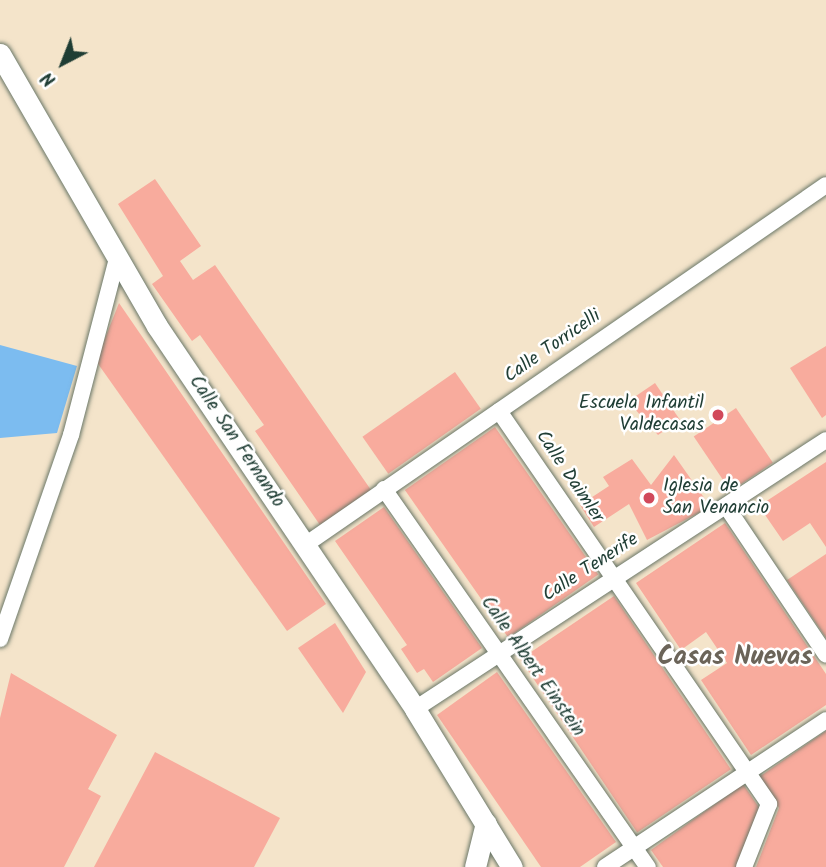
<!DOCTYPE html>
<style>
body{margin:0}
#map{position:relative;width:826px;height:867px;overflow:hidden;background:#f4e4ca;font-family:Kalam,sans-serif}
div>[style]{position:absolute}
[style*='--x']{left:calc(var(--x)*1px);top:calc(var(--y)*1px);width:calc(var(--w)*1px);rotate:calc(var(--a)*1deg)}
.water>*{inset:0;background:#7cbcf0}
.building>*{inset:0;background:#f8ab9d;transform-origin:0 0}
.roads{filter:drop-shadow(0 0 2px #6a7768) drop-shadow(0 0 2px #6a7768)}
.street>*{height:16px;margin:-8px;padding:0 8px;transform-origin:8px;border-radius:8px;background:#fff}
.secondary>*{height:21px;margin:-10.5px;padding:0 10.5px;transform-origin:10.5px;border-radius:10.5px;background:#fff}
.dots>*{width:19px;height:19px;translate:-50% -50%;box-sizing:border-box;border:4px solid #fff;border-radius:50%}
span{translate:-50% -50%;white-space:nowrap;text-align:center;line-height:1.15;-webkit-text-stroke:5px #fff;paint-order:stroke}
.street-label{font-size:19px;color:#1f3d34}
.poi-label{font-size:19px;color:#1f3d34}
.right{translate:-100% -50%;text-align:right}
.left{translate:0 -50%;text-align:left}
.district-label{font-size:26px;color:#6b6459;font-weight:700}
.north{position:absolute;left:28px;top:28px;width:70px;height:70px;-webkit-text-stroke:5px #fff;paint-order:stroke;rotate:222deg;font-size:19px;font-weight:700;line-height:28px;text-align:center;color:#1f3d34}
.north::after{content:'';display:block;margin:auto;width:24px;height:32px;background:#1f3d34;clip-path:polygon(50% 0,100% 100%,50% 72%,0 100%)}
</style>
<div id="map">
<div class="water">
<div style="clip-path:polygon(0 345px,77px 366px,57px 433px,0 438px)"></div>
</div>
<div class="building">
<div style="clip-path:polygon(155px 179px,201px 246px,180px 261px,193px 280px,215px 265px,371px 490px,320px 525px,255px 431px,264px 425px,200px 335px,192px 341px,152px 284px,163px 276px,118px 204px)"></div>
<div style="clip-path:polygon(119px 303px,326px 604px,287px 631px,96px 361px)"></div>
<div style="clip-path:polygon(826px 346px,826px 415px,822px 418px,790px 368px)"></div>
<div style="left:455px;top:372px;width:45px;height:113px;rotate:55deg"></div>
<div style="clip-path:polygon(655px 383px,680px 420px,658px 435px,634px 408px,633px 398px)"></div>
<div style="left:736px;top:408px;width:66px;height:51px;rotate:56deg"></div>
<div style="left:495px;top:427px;width:180px;height:110px;rotate:55deg"></div>
<div style="clip-path:polygon(674px 455px,705px 499px,704px 510px,647px 540px,629px 504px,594px 527px,580px 505px,609px 486px,603px 477px,632px 459px,651px 485px)"></div>
<div style="clip-path:polygon(826px 462px,826px 547px,810px 523px,783px 541px,759px 506px)"></div>
<div style="clip-path:polygon(384px 507px,482px 648px,433px 682px,424px 669px,417px 673px,401px 649px,407px 645px,335px 541px)"></div>
<div style="clip-path:polygon(725px 523px,826px 674px,826px 705px,751px 755px,701px 680px,727px 663px,706px 632px,681px 650px,636px 583px)"></div>
<div style="clip-path:polygon(826px 554px,826px 638px,787px 580px)"></div>
<div style="left:614px;top:596px;width:209px;height:113px;rotate:56deg"></div>
<div style="clip-path:polygon(335px 623px,366px 672px,343px 713px,298px 648px)"></div>
<div style="clip-path:polygon(497px 672px,616px 842px,580px 867px,541px 867px,437px 715px)"></div>
<div style="clip-path:polygon(11px 673px,117px 735px,88px 789px,101px 796px,64px 867px,0 867px,0 718px)"></div>
<div style="clip-path:polygon(826px 731px,826px 867px,756px 867px,779px 808px,759px 777px)"></div>
<div style="clip-path:polygon(155px 752px,280px 818px,254px 867px,94px 867px)"></div>
<div style="clip-path:polygon(743px 784px,760px 809px,738px 867px,663px 867px,651px 850px)"></div>
</div>
<div class="roads">
<div class="street">
<div style="--x:499;--y:411;--w:477;--a:55.5"></div>
<div style="--x:769;--y:804;--w:68;--a:111.6"></div>
<div style="--x:384;--y:489;--w:461;--a:55.1"></div>
<div style="--x:726;--y:506;--w:179;--a:56.1"></div>
<div style="--x:305;--y:545;--w:633;--a:-34.64"></div>
<div style="--x:0;--y:639;--w:216;--a:-70.8"></div>
<div style="--x:71;--y:435;--w:183;--a:-75.4"></div>
<div style="--x:415;--y:709;--w:491;--a:-33.2"></div>
<div style="--x:605;--y:867;--w:265;--a:-33.6"></div>
</div>
<div class="secondary">
<div style="--x:0;--y:54;--w:314;--a:60"></div>
<div style="--x:157;--y:326;--w:462;--a:56"></div>
<div style="--x:415;--y:709;--w:185;--a:58.5"></div>
<div style="--x:475;--y:867;--w:45;--a:-76"></div>
</div>
</div>
<div class="dots">
<div style="left:718px;top:415px;background:#d1495b"></div>
<div style="left:649px;top:498px;background:#d1495b"></div>
</div>
<div class="street-label">
<span style="left:553px;top:347px;rotate:-35deg">Calle Torricelli</span>
<span style="left:236px;top:442px;rotate:56deg">Calle San Fernando</span>
<span style="left:569px;top:477px;rotate:56deg">Calle Daimler</span>
<span style="left:591px;top:568px;rotate:-33deg">Calle Tenerife</span>
<span style="left:532px;top:667px;rotate:55deg">Calle Albert Einstein</span>
</div>
<div class="poi-label">
<span class="right" style="left:704px;top:415px">Escuela Infantil<br>Valdecasas</span>
<span class="left" style="left:663px;top:498px">Iglesia de<br>San Venancio</span>
</div>
<div class="district-label">
<span style="left:735px;top:658px">Casas Nuevas</span>
</div>
<div class="north">N</div>
</div>
